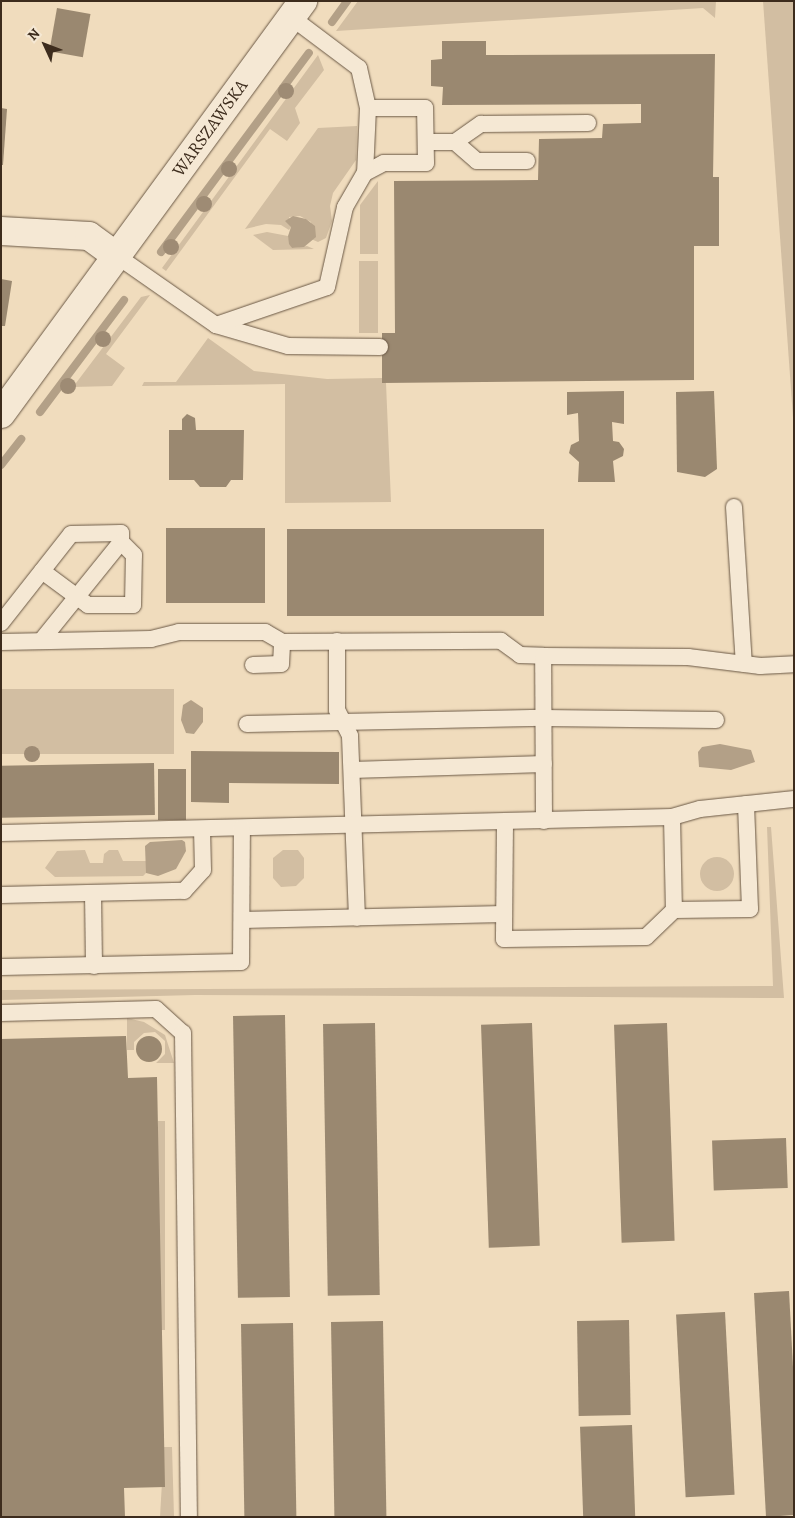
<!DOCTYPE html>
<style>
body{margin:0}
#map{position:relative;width:795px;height:1518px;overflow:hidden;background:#f0dcbd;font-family:Alegreya,serif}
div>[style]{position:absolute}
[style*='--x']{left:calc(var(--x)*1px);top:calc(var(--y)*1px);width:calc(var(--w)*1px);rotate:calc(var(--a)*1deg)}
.green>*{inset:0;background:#d2bea2;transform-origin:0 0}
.round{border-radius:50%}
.water>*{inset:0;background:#b3a087}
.stream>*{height:8px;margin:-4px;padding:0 4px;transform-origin:4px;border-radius:4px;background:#b3a087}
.building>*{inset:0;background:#9a8870;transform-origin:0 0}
.roads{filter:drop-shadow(0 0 1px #6a5845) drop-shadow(0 0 1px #6a5845)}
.service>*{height:16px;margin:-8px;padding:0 8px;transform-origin:8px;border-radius:8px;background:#f5e8d4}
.minor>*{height:28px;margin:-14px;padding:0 14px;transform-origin:14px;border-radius:14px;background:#f5e8d4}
.secondary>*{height:28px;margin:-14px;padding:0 14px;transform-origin:14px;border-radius:14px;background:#f5e8d4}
.trees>*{width:16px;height:16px;margin:-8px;border-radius:50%;background:#9e8b74}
span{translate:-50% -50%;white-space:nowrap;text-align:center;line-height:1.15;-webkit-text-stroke:4.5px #f5e8d4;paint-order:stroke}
.street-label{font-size:18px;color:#3d2c1d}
.frame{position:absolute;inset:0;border:2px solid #3d2c1d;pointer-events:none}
.north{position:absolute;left:20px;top:20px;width:50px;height:50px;-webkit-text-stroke:4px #f5e8d4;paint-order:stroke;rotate:313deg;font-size:14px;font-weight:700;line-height:20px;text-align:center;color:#3d2c1d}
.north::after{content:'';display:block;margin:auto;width:18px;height:22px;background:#3d2c1d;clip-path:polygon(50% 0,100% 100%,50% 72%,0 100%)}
</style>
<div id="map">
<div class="green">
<div style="clip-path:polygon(358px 1px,716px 1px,715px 18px,703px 8px,336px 31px)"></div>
<div style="clip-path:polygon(763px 1px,794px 1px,794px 431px)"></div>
<div style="clip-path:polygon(318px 55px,324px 70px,295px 108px,300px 123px,287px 141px,270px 129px,166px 271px,162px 268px)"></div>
<div style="clip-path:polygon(357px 126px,356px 160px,333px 193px,330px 206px,332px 221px,326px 238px,318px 242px,311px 239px,313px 239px,311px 222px,300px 216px,289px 217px,291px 227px,289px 230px,281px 225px,266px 224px,245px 229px,318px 128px)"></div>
<div style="clip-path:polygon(378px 181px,378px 254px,360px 254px,360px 205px)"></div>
<div style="clip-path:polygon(267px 232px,288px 236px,292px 248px,307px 246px,314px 249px,273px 250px,253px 235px)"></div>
<div style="left:359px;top:261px;width:19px;height:72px"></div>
<div style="clip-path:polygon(150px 295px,106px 354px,125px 368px,112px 386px,73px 387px,141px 297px)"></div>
<div style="clip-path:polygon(208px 338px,254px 371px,327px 379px,382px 378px,382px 383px,386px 383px,391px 502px,285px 503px,285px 384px,142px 386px,144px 382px,176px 382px)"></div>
<div style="left:1px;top:689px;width:173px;height:65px"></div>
<div style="clip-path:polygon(767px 827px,771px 827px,784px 998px,195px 995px,1px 1000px,1px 990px,773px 986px)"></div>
<div style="clip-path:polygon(85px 850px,90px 863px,103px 863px,104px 854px,109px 850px,118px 850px,123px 861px,146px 861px,146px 873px,143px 876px,55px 877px,45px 868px,57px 851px)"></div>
<div style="clip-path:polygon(283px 850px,298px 850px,304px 858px,304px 878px,296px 886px,281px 887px,273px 878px,273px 858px)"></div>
<div class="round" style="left:700px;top:857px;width:34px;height:34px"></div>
<div style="clip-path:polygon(127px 1018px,144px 1022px,165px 1035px,174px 1063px,156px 1063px,165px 1054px,165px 1041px,155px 1032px,144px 1033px,134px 1042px,134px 1050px,127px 1050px)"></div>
<div style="left:158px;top:1121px;width:7px;height:209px"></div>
<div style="clip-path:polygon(164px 1447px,172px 1447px,174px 1517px,160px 1517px)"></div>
</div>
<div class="water">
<div style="clip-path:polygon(293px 216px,306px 219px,315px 226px,316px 237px,304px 247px,292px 248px,289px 244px,288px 236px,291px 227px,285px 221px)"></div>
<div style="clip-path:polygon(191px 700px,203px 708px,203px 722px,194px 734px,186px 733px,181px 720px,183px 705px)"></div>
<div style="clip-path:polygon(720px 744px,751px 750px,755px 762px,731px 770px,699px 767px,698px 752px,702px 747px)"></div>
<div style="clip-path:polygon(182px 840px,185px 842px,186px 851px,176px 869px,158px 876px,146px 873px,145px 846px,150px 842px)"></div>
</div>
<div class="stream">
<div style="--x:332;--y:22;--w:26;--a:-54"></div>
<div style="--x:161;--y:252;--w:248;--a:-53.4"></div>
<div style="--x:40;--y:412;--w:140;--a:-53.1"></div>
<div style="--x:1;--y:465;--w:33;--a:-52"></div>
</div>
<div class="building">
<div style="left:57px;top:8px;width:34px;height:44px;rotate:10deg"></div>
<div style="clip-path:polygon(442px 41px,486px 41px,486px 55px,715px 54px,713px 177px,719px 177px,719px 246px,694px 246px,694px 380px,382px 383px,382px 333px,395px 333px,394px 181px,538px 180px,539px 139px,602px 138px,603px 124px,641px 123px,641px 104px,442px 105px,443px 87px,431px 86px,431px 60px,442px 59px)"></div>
<div style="clip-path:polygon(1px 108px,7px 109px,3px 165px,1px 165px)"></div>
<div style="clip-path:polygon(1px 279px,12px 281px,5px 326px,1px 326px)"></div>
<div style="clip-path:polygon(624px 391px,624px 424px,612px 422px,613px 441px,619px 442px,624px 449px,623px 456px,613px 461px,615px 482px,578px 482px,579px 462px,569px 453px,571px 445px,579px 441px,578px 413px,567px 415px,567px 392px)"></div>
<div style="clip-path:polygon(714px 391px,717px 469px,705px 477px,677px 472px,676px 392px)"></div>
<div style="clip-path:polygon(187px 414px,195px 418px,196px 430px,244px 430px,243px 480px,231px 480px,226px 487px,200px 487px,194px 480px,169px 480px,169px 430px,182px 430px,182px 419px)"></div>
<div style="left:166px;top:528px;width:99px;height:75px"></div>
<div style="left:287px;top:529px;width:257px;height:87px"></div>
<div style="clip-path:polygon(191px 751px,339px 752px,339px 784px,229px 783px,229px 803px,191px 802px)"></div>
<div style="left:154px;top:763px;width:52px;height:153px;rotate:89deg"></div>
<div style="left:186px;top:769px;width:51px;height:28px;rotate:90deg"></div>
<div style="left:285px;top:1015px;width:282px;height:52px;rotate:89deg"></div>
<div style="left:375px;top:1023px;width:272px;height:52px;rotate:89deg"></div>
<div style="left:532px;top:1023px;width:223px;height:51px;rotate:88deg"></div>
<div style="left:667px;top:1023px;width:218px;height:53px;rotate:88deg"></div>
<div class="round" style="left:136px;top:1036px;width:26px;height:26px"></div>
<div style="clip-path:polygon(126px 1036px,128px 1078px,157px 1077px,165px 1487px,124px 1488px,125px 1517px,1px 1517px,1px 1039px)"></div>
<div style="left:786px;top:1138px;width:50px;height:74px;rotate:88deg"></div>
<div style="clip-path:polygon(789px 1291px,794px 1386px,794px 1515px,766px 1517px,754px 1293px)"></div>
<div style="left:725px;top:1312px;width:183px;height:49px;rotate:87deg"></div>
<div style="left:629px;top:1320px;width:95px;height:52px;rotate:89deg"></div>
<div style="left:383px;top:1321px;width:196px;height:52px;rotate:89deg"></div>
<div style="left:293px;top:1323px;width:194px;height:52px;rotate:89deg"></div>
<div style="left:632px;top:1425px;width:92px;height:52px;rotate:88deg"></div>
</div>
<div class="roads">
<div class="service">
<div style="--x:291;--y:17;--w:85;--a:36.9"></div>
<div style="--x:359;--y:68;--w:41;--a:77.3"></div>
<div style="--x:426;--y:142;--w:29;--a:0"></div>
<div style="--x:455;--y:142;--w:32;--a:-35"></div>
<div style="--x:481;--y:124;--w:107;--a:-0.5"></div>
<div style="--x:455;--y:142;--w:29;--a:41"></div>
<div style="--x:477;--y:161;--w:50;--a:0"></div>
<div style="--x:117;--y:256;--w:121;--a:34.9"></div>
<div style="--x:216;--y:325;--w:75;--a:16.3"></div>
<div style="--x:288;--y:346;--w:92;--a:0.6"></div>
<div style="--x:216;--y:325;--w:117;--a:-18.9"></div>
<div style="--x:327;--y:287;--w:82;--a:-77.3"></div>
<div style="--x:345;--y:207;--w:39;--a:-60"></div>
<div style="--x:365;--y:173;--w:21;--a:-28"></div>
<div style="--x:384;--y:163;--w:42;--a:0"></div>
<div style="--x:426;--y:163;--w:55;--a:-91"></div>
<div style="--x:425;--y:108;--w:57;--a:180"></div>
<div style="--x:368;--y:108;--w:65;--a:92.6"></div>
<div style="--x:734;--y:507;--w:157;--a:86.4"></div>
<div style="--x:42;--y:571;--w:57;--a:36.5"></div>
<div style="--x:88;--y:605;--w:45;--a:0"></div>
<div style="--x:133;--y:605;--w:50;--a:-88.9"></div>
<div style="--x:134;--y:555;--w:18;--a:-135"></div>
<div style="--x:1;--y:623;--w:113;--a:-51.8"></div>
<div style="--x:71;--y:534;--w:50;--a:-1.1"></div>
<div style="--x:121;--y:533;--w:9;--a:90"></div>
<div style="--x:121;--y:542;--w:127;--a:128.9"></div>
<div style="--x:337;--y:641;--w:69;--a:90"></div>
<div style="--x:337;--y:710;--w:29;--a:63"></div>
<div style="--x:350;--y:736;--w:182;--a:87.8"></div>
<div style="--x:1;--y:642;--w:150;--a:-1.1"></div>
<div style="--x:151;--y:639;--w:29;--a:-14"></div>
<div style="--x:179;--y:632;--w:86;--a:0"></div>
<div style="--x:265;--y:632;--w:20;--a:30"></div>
<div style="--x:282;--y:642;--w:219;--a:-0.3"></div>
<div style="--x:501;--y:641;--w:24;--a:36"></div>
<div style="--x:520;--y:655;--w:23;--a:2"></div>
<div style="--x:253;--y:665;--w:28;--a:-2"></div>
<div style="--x:281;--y:664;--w:22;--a:-87"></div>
<div style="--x:247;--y:724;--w:296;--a:-1.2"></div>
<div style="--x:543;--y:718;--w:173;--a:0.7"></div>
<div style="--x:352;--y:770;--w:192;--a:-1.8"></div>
<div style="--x:672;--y:817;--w:93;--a:88.8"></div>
<div style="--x:674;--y:910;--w:76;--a:-0.8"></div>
<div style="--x:750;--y:909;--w:105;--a:-92.2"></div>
<div style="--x:544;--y:821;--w:165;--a:-90.3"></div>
<div style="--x:543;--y:656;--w:145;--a:0.4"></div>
<div style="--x:688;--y:657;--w:73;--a:7.1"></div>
<div style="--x:760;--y:666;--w:34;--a:-3"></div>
<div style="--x:505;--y:822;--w:117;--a:90.5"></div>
<div style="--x:504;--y:939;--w:142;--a:-0.8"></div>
<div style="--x:646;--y:937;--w:39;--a:-44"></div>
<div style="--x:1;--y:833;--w:671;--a:-1.37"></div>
<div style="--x:672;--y:817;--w:29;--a:-16"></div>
<div style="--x:700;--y:809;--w:95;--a:-6.1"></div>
<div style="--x:93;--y:893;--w:73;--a:89.2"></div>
<div style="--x:1;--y:895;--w:183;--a:-1.3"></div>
<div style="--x:184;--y:891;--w:28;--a:-48"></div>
<div style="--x:203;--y:870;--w:41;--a:-91.4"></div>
<div style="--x:242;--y:920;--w:262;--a:-1.3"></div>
<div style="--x:1;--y:967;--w:240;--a:-1.2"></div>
<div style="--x:241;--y:962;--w:134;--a:-89.6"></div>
<div style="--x:1;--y:1013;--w:155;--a:-1.5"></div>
<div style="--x:156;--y:1009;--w:36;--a:42"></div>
<div style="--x:183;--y:1033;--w:484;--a:89.3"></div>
</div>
<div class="minor">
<div style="--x:1;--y:231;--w:88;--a:3.3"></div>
<div style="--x:89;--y:236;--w:34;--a:36"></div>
</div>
<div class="secondary">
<div style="--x:1;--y:414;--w:512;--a:-53.82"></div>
</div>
</div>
<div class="trees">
<div style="left:286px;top:91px"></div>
<div style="left:229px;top:169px"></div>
<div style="left:204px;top:204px"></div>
<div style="left:171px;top:247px"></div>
<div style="left:103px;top:339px"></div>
<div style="left:68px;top:386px"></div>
<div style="left:32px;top:754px"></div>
</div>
<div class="street-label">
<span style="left:210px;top:128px;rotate:-54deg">WARSZAWSKA</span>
</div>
<div class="frame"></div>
<div class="north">N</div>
</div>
